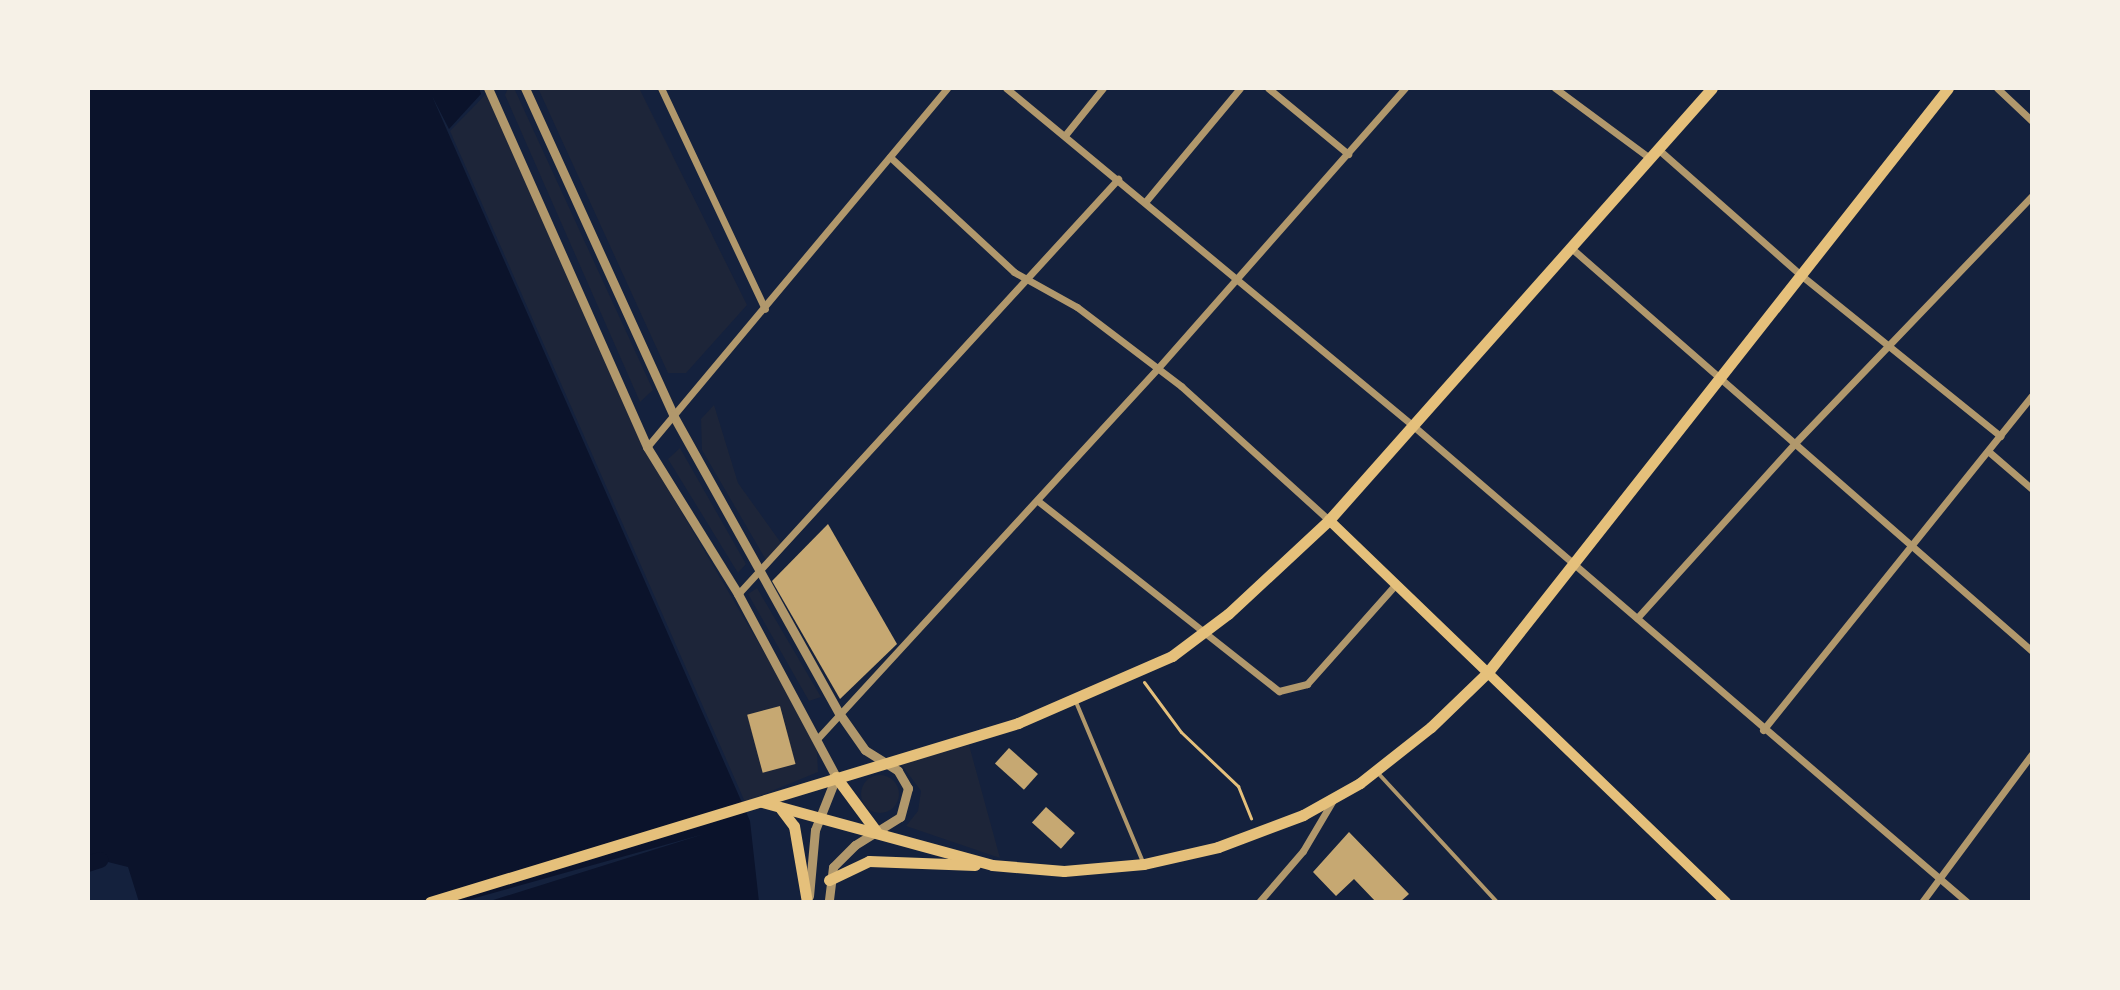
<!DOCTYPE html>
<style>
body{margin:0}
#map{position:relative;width:2120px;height:990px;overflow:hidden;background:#14213d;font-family:"DejaVu Sans",sans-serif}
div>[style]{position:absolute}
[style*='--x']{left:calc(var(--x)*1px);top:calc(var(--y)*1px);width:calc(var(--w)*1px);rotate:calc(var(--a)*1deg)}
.green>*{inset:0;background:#1d2539}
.round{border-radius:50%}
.water>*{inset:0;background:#0b132b}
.canal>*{height:16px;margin:-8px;padding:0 8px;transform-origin:8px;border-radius:8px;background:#0b132b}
.building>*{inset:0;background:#c6a872;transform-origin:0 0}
.path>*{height:3px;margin:-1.5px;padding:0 1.5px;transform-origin:1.5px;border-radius:1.5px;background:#e5c07b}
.service>*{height:4px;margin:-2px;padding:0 2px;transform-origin:2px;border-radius:2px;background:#b1986c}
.minor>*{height:7px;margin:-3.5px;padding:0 3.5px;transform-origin:3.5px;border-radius:3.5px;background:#b1986c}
.tertiary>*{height:9px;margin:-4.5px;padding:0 4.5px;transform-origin:4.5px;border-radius:4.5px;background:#b1986c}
.secondary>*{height:10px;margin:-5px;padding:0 5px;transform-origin:5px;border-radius:5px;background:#e5c07b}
.primary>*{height:11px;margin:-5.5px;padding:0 5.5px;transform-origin:5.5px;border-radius:5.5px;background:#e5c07b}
span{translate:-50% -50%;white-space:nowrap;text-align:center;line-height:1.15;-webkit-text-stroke:7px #f6f1e7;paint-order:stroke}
.frame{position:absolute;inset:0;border:90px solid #f6f1e7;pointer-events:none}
</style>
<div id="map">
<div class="green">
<div style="clip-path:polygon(508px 88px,514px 88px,653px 390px,640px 402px,505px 95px)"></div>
<div style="clip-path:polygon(538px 88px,639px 88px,747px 305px,686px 373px,668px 373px)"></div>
<div style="clip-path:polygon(487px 93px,651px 460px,788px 693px,817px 750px,818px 772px,745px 802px,450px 131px)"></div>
<div style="clip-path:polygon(714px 405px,738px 483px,781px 543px,766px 560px,702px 450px,701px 419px)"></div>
<div style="clip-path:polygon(680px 448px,746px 564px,738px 573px,668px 459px)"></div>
<div style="clip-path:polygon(757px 588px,821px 697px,809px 701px,748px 594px)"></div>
<div style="clip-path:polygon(969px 745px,1000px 858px,906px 826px,918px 811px,921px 791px,901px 764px)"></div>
<div class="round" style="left:861px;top:775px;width:38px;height:38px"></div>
</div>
<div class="water">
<div style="clip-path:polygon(88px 88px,479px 88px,481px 94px,449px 129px,432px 96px,750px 821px,759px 902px,487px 902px,704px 834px,461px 902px,139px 902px,128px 867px,88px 857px)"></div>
</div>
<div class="canal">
<div style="--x:88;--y:864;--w:13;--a:-18"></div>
</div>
<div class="building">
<div style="clip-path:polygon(828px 524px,897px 644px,840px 699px,772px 581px)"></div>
<div style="left:780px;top:706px;width:60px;height:34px;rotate:75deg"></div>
<div style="left:1009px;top:748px;width:39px;height:21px;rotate:42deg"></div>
<div style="left:1046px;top:807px;width:39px;height:21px;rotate:42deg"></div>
<div style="clip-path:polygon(1349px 832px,1409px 894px,1400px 902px,1376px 902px,1354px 879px,1336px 896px,1313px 872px)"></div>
</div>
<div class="path">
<div style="--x:1144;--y:682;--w:62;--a:53.5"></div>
<div style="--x:1181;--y:732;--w:79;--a:43.5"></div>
<div style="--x:1238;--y:786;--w:35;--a:68"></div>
</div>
<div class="service">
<div style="--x:1076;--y:702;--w:173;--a:67.3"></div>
<div style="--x:1377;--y:772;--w:177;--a:47.3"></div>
</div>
<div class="minor">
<div style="--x:661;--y:88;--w:244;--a:64.8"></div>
<div style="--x:1006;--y:88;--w:526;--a:39.68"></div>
<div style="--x:1411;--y:424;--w:733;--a:40.69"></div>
<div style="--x:1268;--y:88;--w:104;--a:39.5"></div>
<div style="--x:1555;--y:88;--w:119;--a:36.5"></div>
<div style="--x:1997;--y:88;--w:48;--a:43.3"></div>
<div style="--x:1066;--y:134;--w:59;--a:-51.2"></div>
<div style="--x:1659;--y:150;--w:191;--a:41.4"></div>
<div style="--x:1802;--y:276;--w:255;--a:38.9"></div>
<div style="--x:890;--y:157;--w:169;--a:42.8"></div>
<div style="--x:1014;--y:272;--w:72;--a:29.1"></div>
<div style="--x:1077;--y:307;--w:131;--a:37.2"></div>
<div style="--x:1181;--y:386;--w:200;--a:42.2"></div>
<div style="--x:1146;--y:201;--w:147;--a:-50.2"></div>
<div style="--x:1570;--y:247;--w:614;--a:41.17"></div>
<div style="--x:647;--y:447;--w:468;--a:-50.1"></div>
<div style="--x:1988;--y:451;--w:58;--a:40.8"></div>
<div style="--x:1038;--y:501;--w:307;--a:38.3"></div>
<div style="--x:1279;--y:691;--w:29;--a:-14"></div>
<div style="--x:1307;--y:684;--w:134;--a:-48.3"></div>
<div style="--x:738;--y:594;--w:563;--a:-47.52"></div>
<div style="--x:1637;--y:618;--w:236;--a:-47.9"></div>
<div style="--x:1795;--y:443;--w:342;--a:-46.2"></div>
<div style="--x:1763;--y:730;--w:429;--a:-51.2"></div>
<div style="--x:818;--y:738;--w:502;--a:-47.42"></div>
<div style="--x:1158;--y:368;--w:373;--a:-48.6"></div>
<div style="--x:1259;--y:902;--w:67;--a:-49.2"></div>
<div style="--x:1303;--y:851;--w:59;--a:-59.5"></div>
<div style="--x:1922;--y:902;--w:184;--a:-53.4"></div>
</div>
<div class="tertiary">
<div style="--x:488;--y:88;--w:393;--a:66.1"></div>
<div style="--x:647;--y:447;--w:173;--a:58.2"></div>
<div style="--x:738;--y:594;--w:208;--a:61.8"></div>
<div style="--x:836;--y:777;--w:57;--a:111.6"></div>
<div style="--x:815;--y:830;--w:66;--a:95.2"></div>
<div style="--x:525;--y:88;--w:359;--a:65.6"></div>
<div style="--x:673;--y:415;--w:341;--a:60.9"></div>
<div style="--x:839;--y:713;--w:45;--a:54.9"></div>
<div style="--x:865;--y:750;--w:39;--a:32"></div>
<div style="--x:898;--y:771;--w:20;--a:60"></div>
<div style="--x:908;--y:788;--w:30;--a:105"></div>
<div style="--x:900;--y:817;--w:53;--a:148.1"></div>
<div style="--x:855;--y:845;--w:31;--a:135"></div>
<div style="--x:833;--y:867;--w:35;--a:97"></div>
</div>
<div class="secondary">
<div style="--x:1329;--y:520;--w:551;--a:43.9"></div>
</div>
<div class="primary">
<div style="--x:836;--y:777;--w:67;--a:53.5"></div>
<div style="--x:762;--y:802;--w:238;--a:15.3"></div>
<div style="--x:992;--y:865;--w:72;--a:4.8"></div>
<div style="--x:1064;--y:871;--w:80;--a:-5"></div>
<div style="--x:1144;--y:864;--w:76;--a:-12.9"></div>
<div style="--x:1218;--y:847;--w:91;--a:-20.6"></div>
<div style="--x:1303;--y:815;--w:65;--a:-29.3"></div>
<div style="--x:1360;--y:783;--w:90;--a:-38.3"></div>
<div style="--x:1431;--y:727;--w:79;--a:-44"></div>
<div style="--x:1488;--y:672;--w:743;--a:-51.77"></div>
<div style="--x:781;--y:809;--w:21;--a:53"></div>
<div style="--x:794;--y:826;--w:77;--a:80.3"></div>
<div style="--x:829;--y:880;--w:44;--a:-25.4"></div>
<div style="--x:869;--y:861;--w:106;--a:2.2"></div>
<div style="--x:430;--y:902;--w:615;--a:-16.93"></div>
<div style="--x:1018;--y:723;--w:168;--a:-23.5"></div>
<div style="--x:1172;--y:656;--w:70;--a:-36.9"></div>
<div style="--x:1228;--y:614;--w:138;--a:-42.9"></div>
<div style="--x:1329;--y:520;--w:577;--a:-48.44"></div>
</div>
<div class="frame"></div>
</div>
